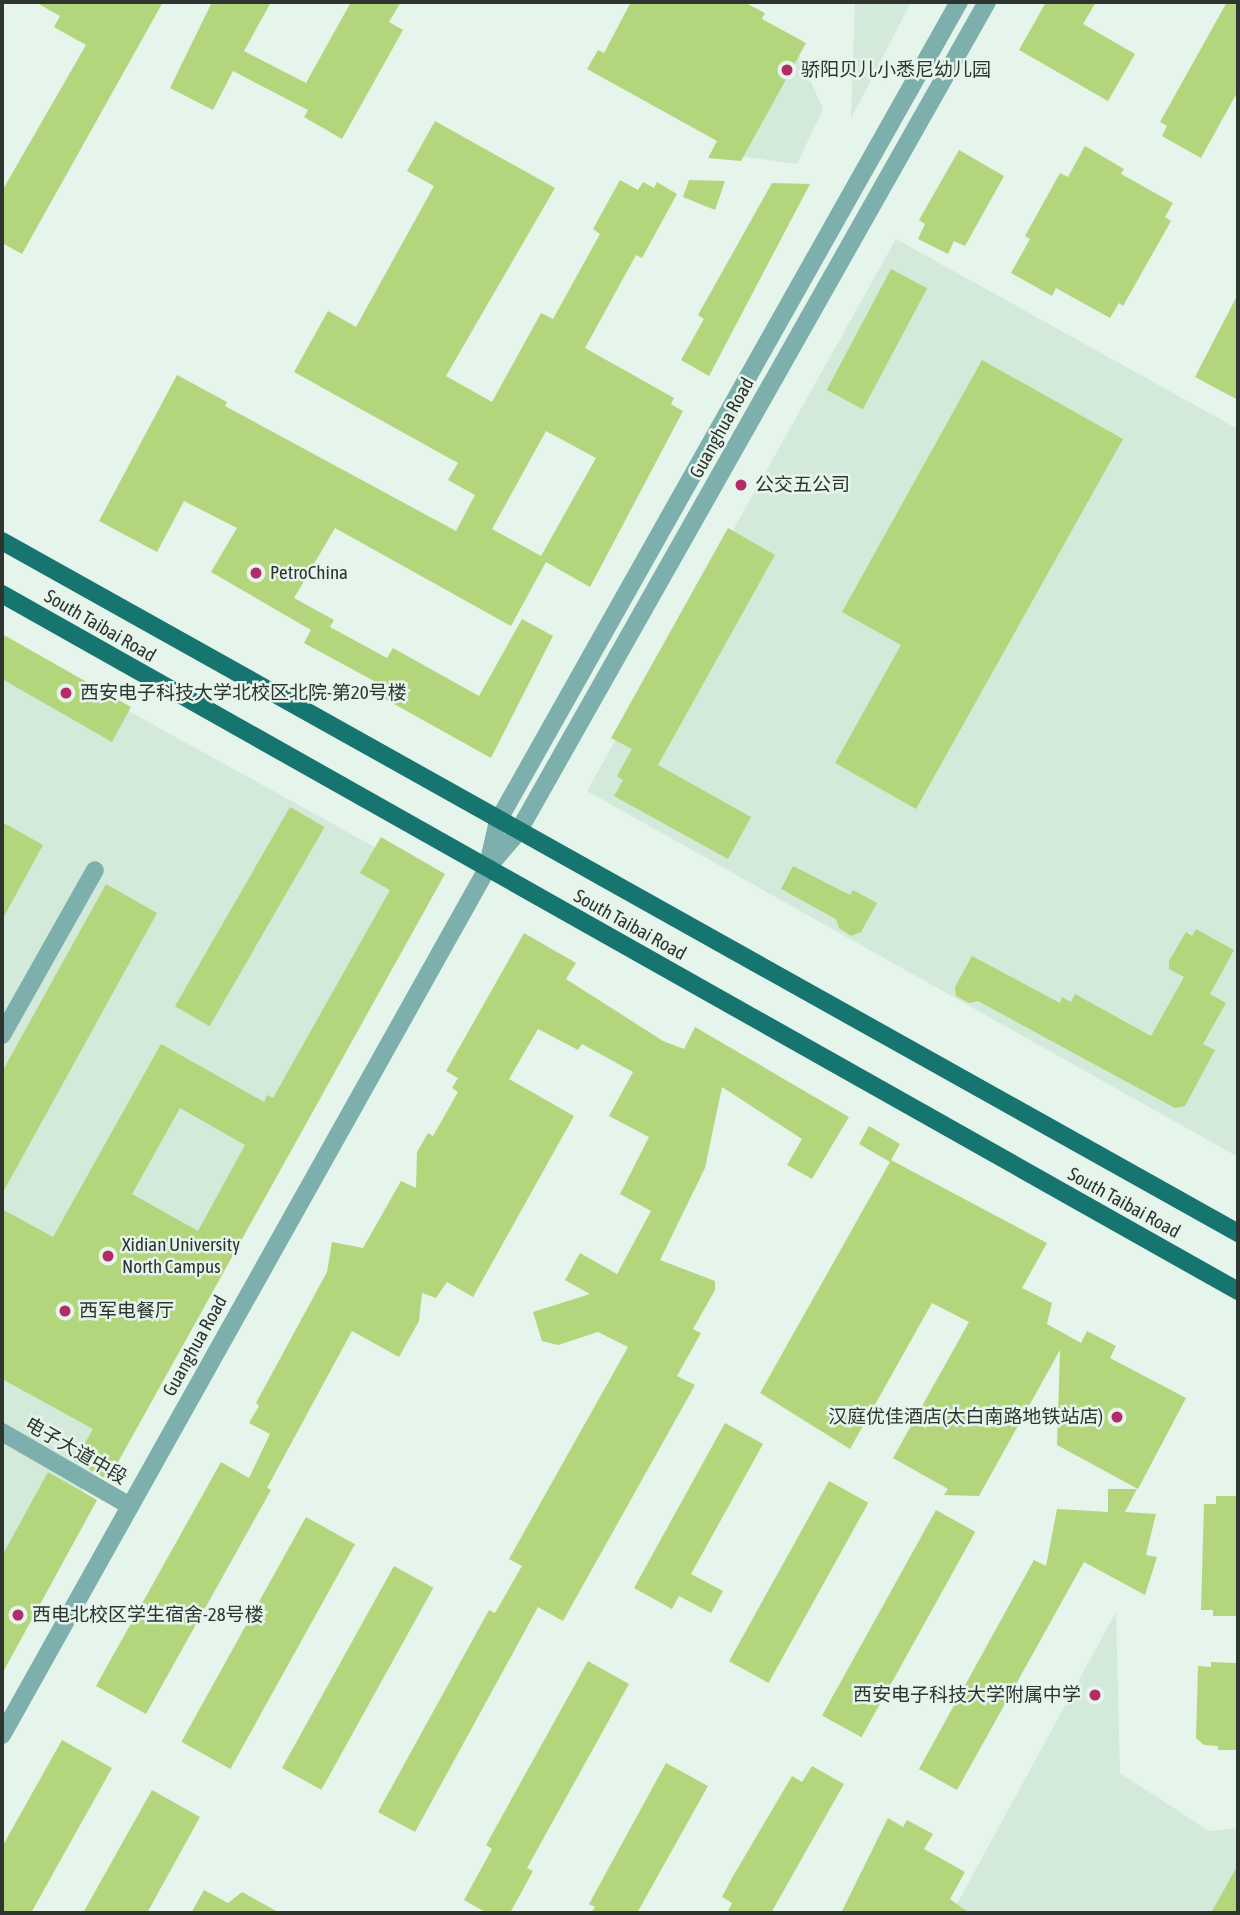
<!DOCTYPE html>
<meta charset="utf-8">
<style>
body{margin:0}
#map{position:relative;width:1240px;height:1915px;overflow:hidden;background:#e5f5eb;font-family:"Asap Condensed","Noto Sans SC",sans-serif}
div>[style]{position:absolute}
[style*='--x']{left:calc(var(--x)*1px);top:calc(var(--y)*1px);width:calc(var(--w)*1px);rotate:calc(var(--a)*1deg)}
.built>*{inset:0;background:#d3eadb}
.building>*{inset:0;background:#b3d57b;transform-origin:0 0}
.minor>*{height:18px;margin:-9px;padding:0 9px;transform-origin:9px;border-radius:9px;background:#7db0ac}
.major>*{height:18px;margin:-9px;padding:0 9px;transform-origin:9px;border-radius:9px;background:#177570}
.dots>*{width:19px;height:19px;translate:-50% -50%;box-sizing:border-box;border:4px solid #e5f5eb;border-radius:50%}
span{translate:-50% -50%;white-space:nowrap;text-align:center;line-height:1.15;-webkit-text-stroke:5px #e5f5eb;paint-order:stroke}
.poi-label{font-size:19px;color:#2e3430}
.left{translate:0 -50%;text-align:left}
.right{translate:-100% -50%;text-align:right}
.street-label{font-size:19px;color:#2e3430}
.frame{position:absolute;inset:0;border:4px solid #2e3430;pointer-events:none}
</style>
<div id="map">
<div class="built">
<div style="clip-path:polygon(855px 2px,911px 2px,851px 119px,851px 118px)"></div>
<div style="clip-path:polygon(789px 32px,823px 109px,797px 164px,722px 154px)"></div>
<div style="clip-path:polygon(896px 239px,1238px 429px,1238px 1157px,587px 791px)"></div>
<div style="clip-path:polygon(2px 641px,427px 876px,2px 1637px)"></div>
<div style="clip-path:polygon(1116px 1612px,1120px 1773px,1209px 1831px,1238px 1828px,1238px 1913px,952px 1913px)"></div>
</div>
<div class="building">
<div style="clip-path:polygon(35px 2px,163px 2px,22px 254px,2px 243px,2px 191px,86px 45px,54px 27px,60px 16px)"></div>
<div style="clip-path:polygon(212px 2px,271px 2px,244px 51px,306px 83px,351px 2px,401px 2px,389px 22px,403px 30px,342px 139px,304px 117px,308px 110px,233px 71px,213px 110px,170px 88px)"></div>
<div style="clip-path:polygon(631px 2px,744px 2px,765px 13px,762px 19px,806px 43px,741px 161px,708px 158px,717px 141px,587px 69px,598px 50px,604px 53px)"></div>
<div style="clip-path:polygon(1046px 2px,1096px 2px,1083px 24px,1135px 54px,1108px 101px,1019px 50px)"></div>
<div style="clip-path:polygon(1227px 2px,1238px 2px,1238px 91px,1201px 158px,1162px 136px,1167px 126px,1160px 122px)"></div>
<div style="clip-path:polygon(evenodd,435px 121px,555px 188px,446px 376px,492px 402px,541px 313px,553px 319px,600px 234px,593px 229px,620px 180px,638px 190px,643px 182px,654px 188px,657px 182px,677px 194px,642px 258px,636px 255px,585px 348px,674px 398px,671px 404px,683px 411px,590px 587px,546px 562px,511px 626px,335px 528px,294px 598px,334px 620px,330px 627px,387px 658px,393px 648px,479px 696px,522px 619px,553px 636px,491px 758px,369px 690px,374px 681px,304px 643px,311px 630px,211px 572px,237px 528px,184px 501px,157px 552px,99px 521px,177px 375px,227px 402px,225px 406px,456px 531px,475px 495px,448px 480px,458px 463px,294px 372px,328px 311px,356px 327px,434px 186px,407px 171px,435px 121px,546px 431px,596px 458px,541px 556px,492px 529px,546px 431px)"></div>
<div style="clip-path:polygon(1085px 146px,1124px 169px,1121px 174px,1173px 203px,1165px 217px,1171px 221px,1123px 306px,1119px 303px,1110px 318px,1056px 288px,1052px 296px,1011px 273px,1030px 239px,1025px 236px,1060px 173px,1068px 177px)"></div>
<div style="clip-path:polygon(959px 150px,1004px 176px,965px 246px,954px 241px,948px 254px,918px 239px,925px 224px,919px 220px)"></div>
<div style="clip-path:polygon(689px 180px,725px 181px,715px 210px,683px 197px)"></div>
<div style="clip-path:polygon(772px 183px,810px 184px,709px 376px,681px 360px,704px 319px,698px 315px)"></div>
<div style="left:891px;top:269px;width:41px;height:137px;rotate:28deg"></div>
<div style="clip-path:polygon(1238px 294px,1238px 400px,1195px 377px)"></div>
<div style="clip-path:polygon(982px 360px,1123px 439px,916px 809px,835px 763px,901px 645px,842px 612px)"></div>
<div style="clip-path:polygon(728px 528px,775px 555px,658px 765px,751px 817px,728px 859px,614px 796px,623px 780px,617px 776px,632px 749px,611px 738px)"></div>
<div style="clip-path:polygon(2px 634px,131px 707px,112px 742px,2px 679px)"></div>
<div style="left:290px;top:807px;width:40px;height:230px;rotate:30deg"></div>
<div style="clip-path:polygon(2px 822px,43px 845px,2px 920px)"></div>
<div style="clip-path:polygon(evenodd,381px 837px,445px 874px,108px 1480px,75px 1461px,93px 1429px,2px 1379px,2px 1209px,53px 1237px,161px 1044px,264px 1102px,267px 1095px,273px 1098px,390px 890px,360px 873px,381px 837px,180px 1108px,245px 1145px,198px 1231px,132px 1194px,180px 1108px)"></div>
<div style="clip-path:polygon(793px 866px,850px 895px,853px 890px,877px 903px,861px 932px,851px 936px,839px 928px,836px 919px,781px 889px)"></div>
<div style="clip-path:polygon(106px 884px,157px 913px,2px 1194px,2px 1072px)"></div>
<div style="clip-path:polygon(1196px 929px,1234px 950px,1210px 994px,1226px 1003px,1203px 1044px,1215px 1050px,1185px 1106px,1175px 1108px,978px 1001px,969px 1003px,956px 996px,955px 987px,972px 956px,1060px 1003px,1062px 997px,1071px 1002px,1075px 994px,1151px 1036px,1184px 977px,1169px 969px,1169px 961px,1186px 932px,1192px 936px)"></div>
<div style="clip-path:polygon(524px 933px,576px 963px,566px 979px,663px 1041px,684px 1049px,695px 1027px,849px 1117px,812px 1179px,787px 1165px,802px 1139px,722px 1087px,705px 1168px,660px 1260px,715px 1281px,715px 1290px,693px 1329px,701px 1333px,677px 1376px,695px 1385px,563px 1621px,538px 1607px,415px 1832px,378px 1812px,489px 1610px,495px 1613px,522px 1566px,509px 1559px,628px 1347px,598px 1332px,558px 1345px,542px 1341px,533px 1312px,590px 1294px,565px 1280px,580px 1253px,617px 1274px,651px 1211px,620px 1194px,649px 1137px,609px 1116px,633px 1072px,582px 1044px,578px 1050px,538px 1029px,509px 1079px,574px 1116px,473px 1297px,447px 1282px,436px 1298px,422px 1293px,419px 1321px,399px 1357px,352px 1331px,267px 1488px,271px 1490px,146px 1714px,96px 1686px,221px 1462px,249px 1478px,270px 1434px,249px 1423px,259px 1406px,256px 1403px,327px 1272px,332px 1242px,363px 1248px,401px 1181px,416px 1188px,417px 1152px,428px 1133px,433px 1136px,458px 1092px,452px 1088px,458px 1078px,446px 1071px)"></div>
<div style="clip-path:polygon(869px 1126px,900px 1144px,891px 1160px,1047px 1243px,1022px 1288px,1052px 1303px,1047px 1324px,1081px 1343px,1087px 1331px,1116px 1346px,1110px 1358px,1186px 1398px,1138px 1489px,1057px 1445px,1060px 1350px,979px 1496px,944px 1495px,948px 1489px,893px 1458px,969px 1322px,932px 1303px,850px 1449px,760px 1393px,890px 1162px,859px 1144px)"></div>
<div style="clip-path:polygon(725px 1423px,763px 1444px,691px 1574px,723px 1591px,711px 1613px,679px 1596px,672px 1609px,634px 1588px)"></div>
<div style="clip-path:polygon(48px 1472px,97px 1500px,2px 1674px,2px 1556px)"></div>
<div style="left:829px;top:1481px;width:45px;height:206px;rotate:29deg"></div>
<div style="clip-path:polygon(1108px 1489px,1137px 1489px,1125px 1512px,1156px 1514px,1146px 1555px,1157px 1557px,1145px 1595px,1084px 1562px,957px 1790px,919px 1769px,1034px 1560px,1046px 1566px,1057px 1509px,1108px 1512px)"></div>
<div style="clip-path:polygon(1216px 1496px,1238px 1496px,1238px 1616px,1213px 1616px,1213px 1610px,1201px 1610px,1204px 1504px,1216px 1504px)"></div>
<div style="left:936px;top:1510px;width:45px;height:235px;rotate:29deg"></div>
<div style="left:306px;top:1517px;width:56px;height:257px;rotate:29deg"></div>
<div style="left:394px;top:1566px;width:45px;height:231px;rotate:29deg"></div>
<div style="clip-path:polygon(588px 1661px,629px 1684px,527px 1868px,533px 1871px,510px 1913px,487px 1913px,464px 1900px,492px 1849px,486px 1845px)"></div>
<div style="clip-path:polygon(1211px 1662px,1238px 1663px,1238px 1750px,1218px 1750px,1218px 1746px,1204px 1745px,1196px 1738px,1198px 1666px,1211px 1667px)"></div>
<div style="clip-path:polygon(62px 1740px,112px 1768px,31px 1913px,2px 1913px,2px 1847px)"></div>
<div style="clip-path:polygon(666px 1763px,708px 1786px,637px 1913px,591px 1913px,595px 1907px,589px 1904px)"></div>
<div style="clip-path:polygon(812px 1766px,844px 1784px,771px 1913px,727px 1913px,732px 1903px,722px 1897px,732px 1878px,792px 1776px,802px 1782px)"></div>
<div style="clip-path:polygon(152px 1790px,200px 1817px,147px 1913px,83px 1913px)"></div>
<div style="clip-path:polygon(888px 1818px,903px 1827px,907px 1820px,933px 1834px,924px 1849px,965px 1872px,950px 1899px,969px 1913px,841px 1913px)"></div>
<div style="clip-path:polygon(1238px 1865px,1238px 1913px,1211px 1913px)"></div>
<div style="clip-path:polygon(204px 1890px,228px 1903px,242px 1892px,280px 1913px,191px 1913px)"></div>
</div>
<div class="minor">
<div style="--x:489;--y:866;--w:45;--a:-49.5"></div>
<div style="--x:518;--y:832;--w:953;--a:-60.53"></div>
<div style="--x:2;--y:1035;--w:189;--a:-60.6"></div>
<div style="--x:2;--y:1432;--w:148;--a:30"></div>
<div style="--x:2;--y:1735;--w:993;--a:-60.75"></div>
<div style="--x:487;--y:869;--w:49;--a:-77.1"></div>
<div style="--x:498;--y:821;--w:940;--a:-60.63"></div>
</div>
<div class="major">
<div style="--x:2;--y:541;--w:1417;--a:29.24"></div>
<div style="--x:2;--y:594;--w:1419;--a:29.42"></div>
</div>
<div class="dots">
<div style="left:787px;top:70px;background:#b52b68"></div>
<div style="left:741px;top:485px;background:#b52b68"></div>
<div style="left:256px;top:573px;background:#b52b68"></div>
<div style="left:66px;top:693px;background:#b52b68"></div>
<div style="left:108px;top:1256px;background:#b52b68"></div>
<div style="left:65px;top:1311px;background:#b52b68"></div>
<div style="left:1117px;top:1417px;background:#b52b68"></div>
<div style="left:18px;top:1615px;background:#b52b68"></div>
<div style="left:1095px;top:1695px;background:#b52b68"></div>
</div>
<div class="poi-label">
<span class="left" style="left:801px;top:70px">骄阳贝儿小悉尼幼儿园</span>
<span class="left" style="left:755px;top:485px">公交五公司</span>
<span class="left" style="left:270px;top:573px">PetroChina</span>
<span class="left" style="left:80px;top:693px">西安电子科技大学北校区北院-第20号楼</span>
<span class="left" style="left:122px;top:1256px">Xidian University<br>North Campus</span>
<span class="left" style="left:79px;top:1311px">西军电餐厅</span>
<span class="right" style="left:1103px;top:1417px">汉庭优佳酒店(太白南路地铁站店)</span>
<span class="left" style="left:32px;top:1615px">西电北校区学生宿舍-28号楼</span>
<span class="right" style="left:1081px;top:1695px">西安电子科技大学附属中学</span>
</div>
<div class="street-label">
<span style="left:722px;top:428px;rotate:-61deg">Guanghua Road</span>
<span style="left:100px;top:626px;rotate:30deg">South Taibai Road</span>
<span style="left:630px;top:925px;rotate:29deg">South Taibai Road</span>
<span style="left:1124px;top:1203px;rotate:29deg">South Taibai Road</span>
<span style="left:195px;top:1346px;rotate:-61deg">Guanghua Road</span>
<span style="left:76px;top:1451px;rotate:30deg">电子大道中段</span>
</div>
<div class="frame"></div>
</div>
